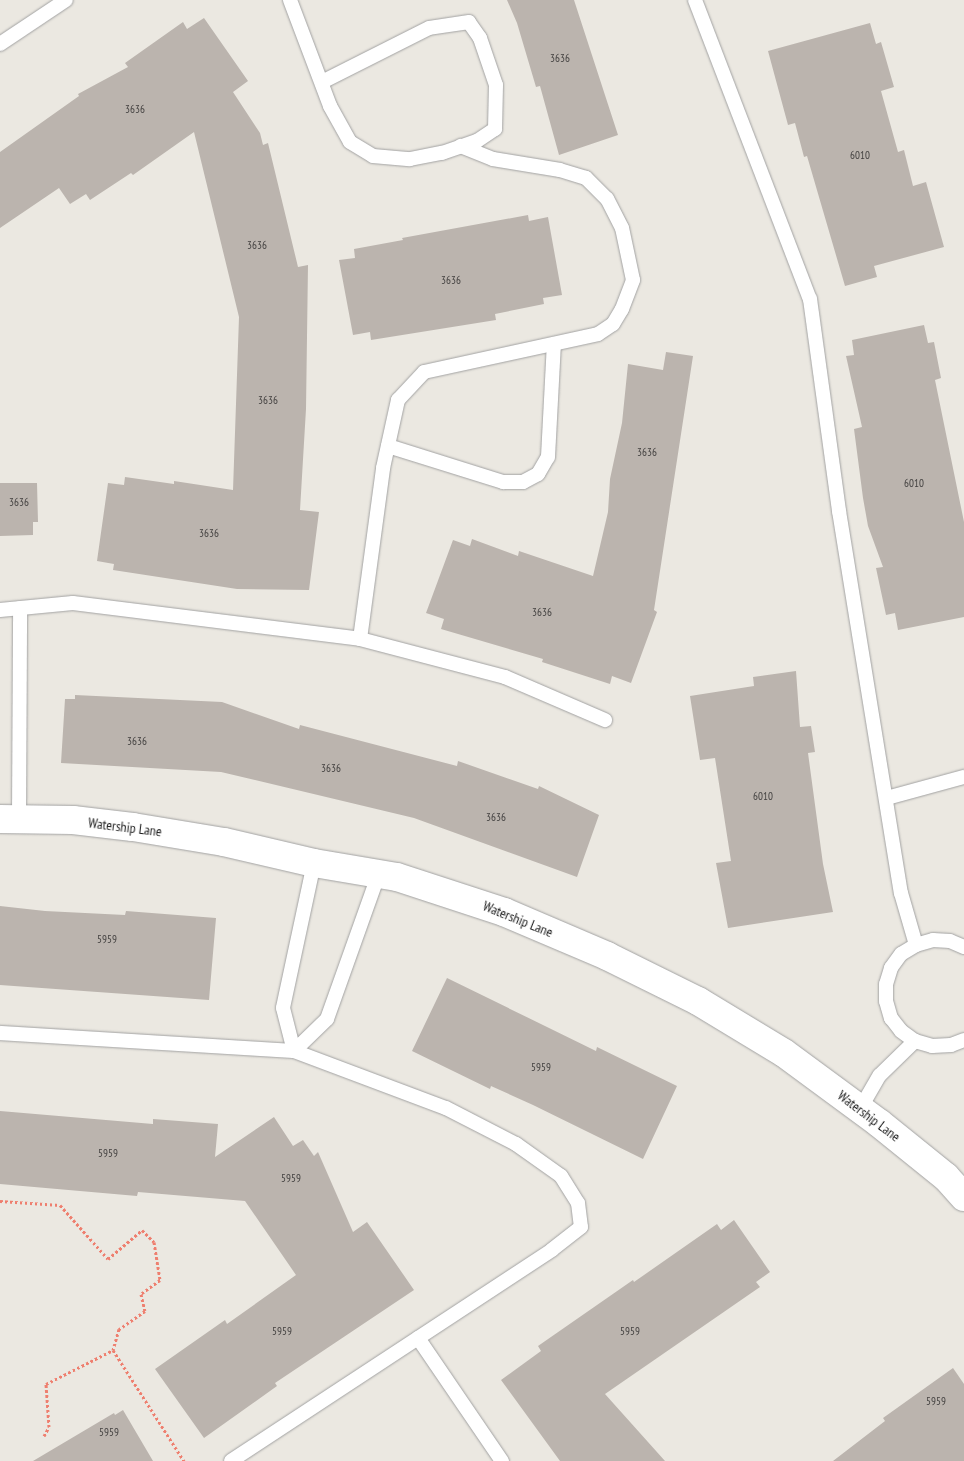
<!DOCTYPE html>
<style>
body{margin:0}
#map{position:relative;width:964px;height:1461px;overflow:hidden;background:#ebe8e1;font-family:"PT Sans Narrow",sans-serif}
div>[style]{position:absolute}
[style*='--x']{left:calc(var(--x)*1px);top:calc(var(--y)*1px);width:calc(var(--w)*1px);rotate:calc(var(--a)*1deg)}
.building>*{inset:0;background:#bbb4ae}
.path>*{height:3px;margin-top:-1.5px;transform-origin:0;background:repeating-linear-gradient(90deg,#ee7f6f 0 2.5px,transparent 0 5px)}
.roads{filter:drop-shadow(0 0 1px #a2a2a2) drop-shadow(0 0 1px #a2a2a2)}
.lane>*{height:14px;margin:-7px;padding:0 7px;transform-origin:7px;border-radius:7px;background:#fff}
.street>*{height:28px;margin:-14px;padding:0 14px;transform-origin:14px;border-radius:14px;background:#fff}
span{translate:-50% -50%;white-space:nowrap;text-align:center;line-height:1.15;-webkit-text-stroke:4px #fff;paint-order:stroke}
.number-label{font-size:11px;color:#434140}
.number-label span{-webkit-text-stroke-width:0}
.street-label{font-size:14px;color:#1b1b1b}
</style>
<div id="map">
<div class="building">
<div style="clip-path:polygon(507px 0,574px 0,618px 135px,559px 155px,540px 86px,536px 87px,517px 23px)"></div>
<div style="clip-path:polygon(204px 18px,248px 81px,233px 92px,260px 133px,263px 145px,268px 143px,298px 267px,308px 265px,306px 409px,300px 510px,319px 512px,309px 590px,237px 589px,113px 570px,114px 564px,97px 561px,108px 483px,124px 485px,125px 477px,174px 484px,174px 481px,233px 490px,239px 317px,194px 132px,133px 175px,131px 173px,90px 200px,86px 194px,70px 204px,59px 188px,0 228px,0 152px,79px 96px,78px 94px,128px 67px,125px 63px,183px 22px,187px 29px)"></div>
<div style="clip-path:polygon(870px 23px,876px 44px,881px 42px,894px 87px,881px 91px,898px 152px,904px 150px,913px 186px,926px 182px,944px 247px,874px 266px,877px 277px,845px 286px,807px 156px,804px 157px,795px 123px,788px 125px,768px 51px)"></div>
<div style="clip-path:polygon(528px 215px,529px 221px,548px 217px,562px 295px,543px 298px,544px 304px,495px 314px,496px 320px,371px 340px,370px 332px,353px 335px,339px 260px,355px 258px,354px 249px,403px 240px,402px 238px)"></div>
<div style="clip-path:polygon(924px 325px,928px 343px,934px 342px,941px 378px,935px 380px,964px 522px,964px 617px,898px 630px,895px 613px,886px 615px,876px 568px,883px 567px,868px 526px,863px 498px,854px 429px,862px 427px,846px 356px,854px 355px,852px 340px)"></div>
<div style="clip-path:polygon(666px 352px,693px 356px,654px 610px,657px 612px,631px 683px,612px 676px,610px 684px,542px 662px,543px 659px,441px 629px,444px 619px,426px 613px,453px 540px,470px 546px,472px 539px,518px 556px,519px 551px,593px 576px,608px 512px,610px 479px,622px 423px,628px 364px,663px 370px)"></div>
<div style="clip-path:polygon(0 483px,37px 483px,38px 522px,33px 522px,33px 535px,0 536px)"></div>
<div style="clip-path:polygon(796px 671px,800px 727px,811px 726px,815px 752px,808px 753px,823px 864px,833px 912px,728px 928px,716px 863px,731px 861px,715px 758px,700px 760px,690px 696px,754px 686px,753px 677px)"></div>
<div style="clip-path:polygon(75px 695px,222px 702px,299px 729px,300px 725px,457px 766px,458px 761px,538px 789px,539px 786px,599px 815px,577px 877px,414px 818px,221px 772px,61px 763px,65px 699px,75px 699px)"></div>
<div style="clip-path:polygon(0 906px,45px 911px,125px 915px,126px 911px,216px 918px,209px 1000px,0 985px)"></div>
<div style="clip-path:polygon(447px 978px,596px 1051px,597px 1047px,677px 1086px,643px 1159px,533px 1105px,491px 1086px,490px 1089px,412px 1051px)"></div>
<div style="clip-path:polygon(0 1111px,153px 1124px,153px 1119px,218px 1124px,215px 1157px,274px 1117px,293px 1146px,303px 1140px,314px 1156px,318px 1152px,353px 1232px,367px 1222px,414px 1290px,275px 1383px,277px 1386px,204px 1438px,155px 1369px,225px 1320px,227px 1324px,296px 1275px,245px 1201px,138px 1192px,137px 1196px,0 1184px)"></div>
<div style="clip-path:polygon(734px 1220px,770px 1272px,756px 1282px,760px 1287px,605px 1394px,665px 1461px,560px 1461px,501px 1380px,541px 1351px,538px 1346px,633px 1280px,634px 1282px,717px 1224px,721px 1230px)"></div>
<div style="clip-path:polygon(953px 1368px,964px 1384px,964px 1461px,833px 1461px,885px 1421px,883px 1418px)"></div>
<div style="clip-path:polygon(123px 1410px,153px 1461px,33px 1461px,114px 1413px,115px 1415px)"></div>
</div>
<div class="path">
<div style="--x:0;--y:1201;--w:60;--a:3.8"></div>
<div style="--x:60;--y:1205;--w:72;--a:48.4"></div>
<div style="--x:108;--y:1259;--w:45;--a:-40.5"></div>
<div style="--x:142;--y:1230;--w:17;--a:45"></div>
<div style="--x:154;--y:1242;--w:38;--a:81"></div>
<div style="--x:160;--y:1280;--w:24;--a:144"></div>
<div style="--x:141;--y:1294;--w:17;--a:77"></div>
<div style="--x:145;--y:1311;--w:32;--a:145"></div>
<div style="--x:119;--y:1329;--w:22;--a:106"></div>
<div style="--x:113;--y:1350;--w:132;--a:57.4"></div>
<div style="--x:44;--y:1436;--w:10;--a:-61"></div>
<div style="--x:49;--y:1427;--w:43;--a:-94"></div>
<div style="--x:46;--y:1384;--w:75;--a:-26.9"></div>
</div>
<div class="roads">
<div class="lane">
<div style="--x:290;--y:0;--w:113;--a:69.3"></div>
<div style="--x:330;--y:106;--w:41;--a:60.9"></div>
<div style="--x:350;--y:142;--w:27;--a:31"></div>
<div style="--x:373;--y:156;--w:37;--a:5"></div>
<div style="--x:410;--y:159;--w:33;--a:-11"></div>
<div style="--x:442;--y:153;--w:37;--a:-19"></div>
<div style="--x:477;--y:141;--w:22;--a:-34"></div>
<div style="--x:495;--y:129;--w:44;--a:-88.7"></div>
<div style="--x:496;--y:85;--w:50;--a:-108.8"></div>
<div style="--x:480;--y:38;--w:19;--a:-125"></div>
<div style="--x:469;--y:22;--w:40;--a:171.5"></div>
<div style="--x:429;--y:28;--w:120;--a:153.2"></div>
<div style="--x:695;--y:0;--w:320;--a:69"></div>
<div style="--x:810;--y:299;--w:214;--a:82.2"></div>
<div style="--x:839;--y:511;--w:387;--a:80.8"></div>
<div style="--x:901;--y:893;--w:54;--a:73.9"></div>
<div style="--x:0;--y:44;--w:79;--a:-33.7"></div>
<div style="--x:388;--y:446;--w:121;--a:17.4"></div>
<div style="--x:503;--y:482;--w:20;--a:0"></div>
<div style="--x:523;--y:482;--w:17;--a:-28"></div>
<div style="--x:538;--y:474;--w:20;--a:-60"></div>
<div style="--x:548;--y:457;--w:113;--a:-87"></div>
<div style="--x:0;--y:610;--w:73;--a:-5.5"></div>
<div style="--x:73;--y:603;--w:289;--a:7.1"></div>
<div style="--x:360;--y:639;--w:150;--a:14.7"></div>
<div style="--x:505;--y:677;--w:109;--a:23.3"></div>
<div style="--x:360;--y:639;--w:173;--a:-82.3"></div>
<div style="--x:383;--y:468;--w:70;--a:-77.6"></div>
<div style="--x:398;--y:400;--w:38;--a:-47"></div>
<div style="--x:424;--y:372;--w:178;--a:-12.3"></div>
<div style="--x:598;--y:334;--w:18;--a:-34"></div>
<div style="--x:613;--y:324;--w:17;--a:-59"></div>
<div style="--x:622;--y:309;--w:31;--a:-69"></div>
<div style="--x:633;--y:280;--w:53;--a:-101.9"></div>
<div style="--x:622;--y:228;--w:33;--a:-117"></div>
<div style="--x:607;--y:199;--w:30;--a:-135"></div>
<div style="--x:586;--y:178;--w:27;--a:-163"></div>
<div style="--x:560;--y:170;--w:68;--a:-170.7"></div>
<div style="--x:493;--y:159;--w:35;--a:-158"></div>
<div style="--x:887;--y:798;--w:80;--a:-15.3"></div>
<div style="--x:19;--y:819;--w:211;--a:-89.7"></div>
<div style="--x:314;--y:863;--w:148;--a:102.1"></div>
<div style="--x:283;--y:1008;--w:44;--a:75.7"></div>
<div style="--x:294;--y:1051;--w:46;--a:-44.1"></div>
<div style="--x:327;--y:1019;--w:155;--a:-70.4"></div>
<div style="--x:964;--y:947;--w:15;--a:-157"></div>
<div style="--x:950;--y:941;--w:17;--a:-177"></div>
<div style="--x:933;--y:940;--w:18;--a:164"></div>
<div style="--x:916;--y:945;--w:17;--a:149"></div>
<div style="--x:901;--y:954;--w:17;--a:126"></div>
<div style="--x:891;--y:968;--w:17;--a:107"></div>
<div style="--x:886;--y:984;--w:17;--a:90"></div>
<div style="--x:886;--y:1001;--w:18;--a:74"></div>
<div style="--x:891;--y:1018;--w:16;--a:52"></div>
<div style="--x:901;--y:1031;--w:17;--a:36"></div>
<div style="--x:915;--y:1041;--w:18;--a:16"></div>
<div style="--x:932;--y:1046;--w:19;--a:-3"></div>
<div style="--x:951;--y:1045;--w:14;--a:-21"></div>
<div style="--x:0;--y:1033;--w:295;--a:3.5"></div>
<div style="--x:294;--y:1051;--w:162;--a:20.6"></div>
<div style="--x:446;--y:1108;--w:79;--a:27.2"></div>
<div style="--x:516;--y:1144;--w:55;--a:35.4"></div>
<div style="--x:561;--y:1176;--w:32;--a:58"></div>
<div style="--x:578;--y:1203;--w:24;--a:83"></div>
<div style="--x:581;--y:1227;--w:37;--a:142"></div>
<div style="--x:552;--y:1250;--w:384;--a:146.7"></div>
<div style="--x:860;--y:1109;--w:39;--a:-60"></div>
<div style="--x:880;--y:1075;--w:49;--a:-44.2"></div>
<div style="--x:418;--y:1338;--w:149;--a:55.7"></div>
</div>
<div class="street">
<div style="--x:0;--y:819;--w:73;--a:0.8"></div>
<div style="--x:73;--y:820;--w:60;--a:6.7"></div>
<div style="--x:133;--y:827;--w:92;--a:9.4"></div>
<div style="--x:224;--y:842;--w:92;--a:13.1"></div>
<div style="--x:314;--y:863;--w:84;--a:9.6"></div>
<div style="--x:397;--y:877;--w:113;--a:18.1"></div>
<div style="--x:504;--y:912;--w:112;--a:23.1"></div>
<div style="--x:607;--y:956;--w:102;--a:26.3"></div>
<div style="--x:698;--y:1001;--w:100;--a:31.2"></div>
<div style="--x:784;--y:1053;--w:118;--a:36.4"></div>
<div style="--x:879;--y:1123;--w:86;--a:38.9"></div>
<div style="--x:946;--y:1177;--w:27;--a:48"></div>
</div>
</div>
<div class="number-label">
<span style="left:560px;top:58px">3636</span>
<span style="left:135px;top:109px">3636</span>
<span style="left:860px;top:155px">6010</span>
<span style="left:257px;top:245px">3636</span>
<span style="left:451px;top:280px">3636</span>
<span style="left:268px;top:400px">3636</span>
<span style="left:647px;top:452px">3636</span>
<span style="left:914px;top:483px">6010</span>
<span style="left:19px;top:502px">3636</span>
<span style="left:209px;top:533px">3636</span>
<span style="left:542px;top:612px">3636</span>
<span style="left:137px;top:741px">3636</span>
<span style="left:331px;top:768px">3636</span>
<span style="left:763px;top:796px">6010</span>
<span style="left:496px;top:817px">3636</span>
<span style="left:107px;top:939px">5959</span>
<span style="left:541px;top:1067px">5959</span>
<span style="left:108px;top:1153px">5959</span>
<span style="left:291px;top:1178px">5959</span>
<span style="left:282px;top:1331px">5959</span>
<span style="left:630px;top:1331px">5959</span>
<span style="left:936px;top:1401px">5959</span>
<span style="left:109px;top:1432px">5959</span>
</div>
<div class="street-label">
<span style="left:125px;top:827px;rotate:7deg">Watership Lane</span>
<span style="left:518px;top:919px;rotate:22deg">Watership Lane</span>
<span style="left:869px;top:1116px;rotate:37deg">Watership Lane</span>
</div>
</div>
